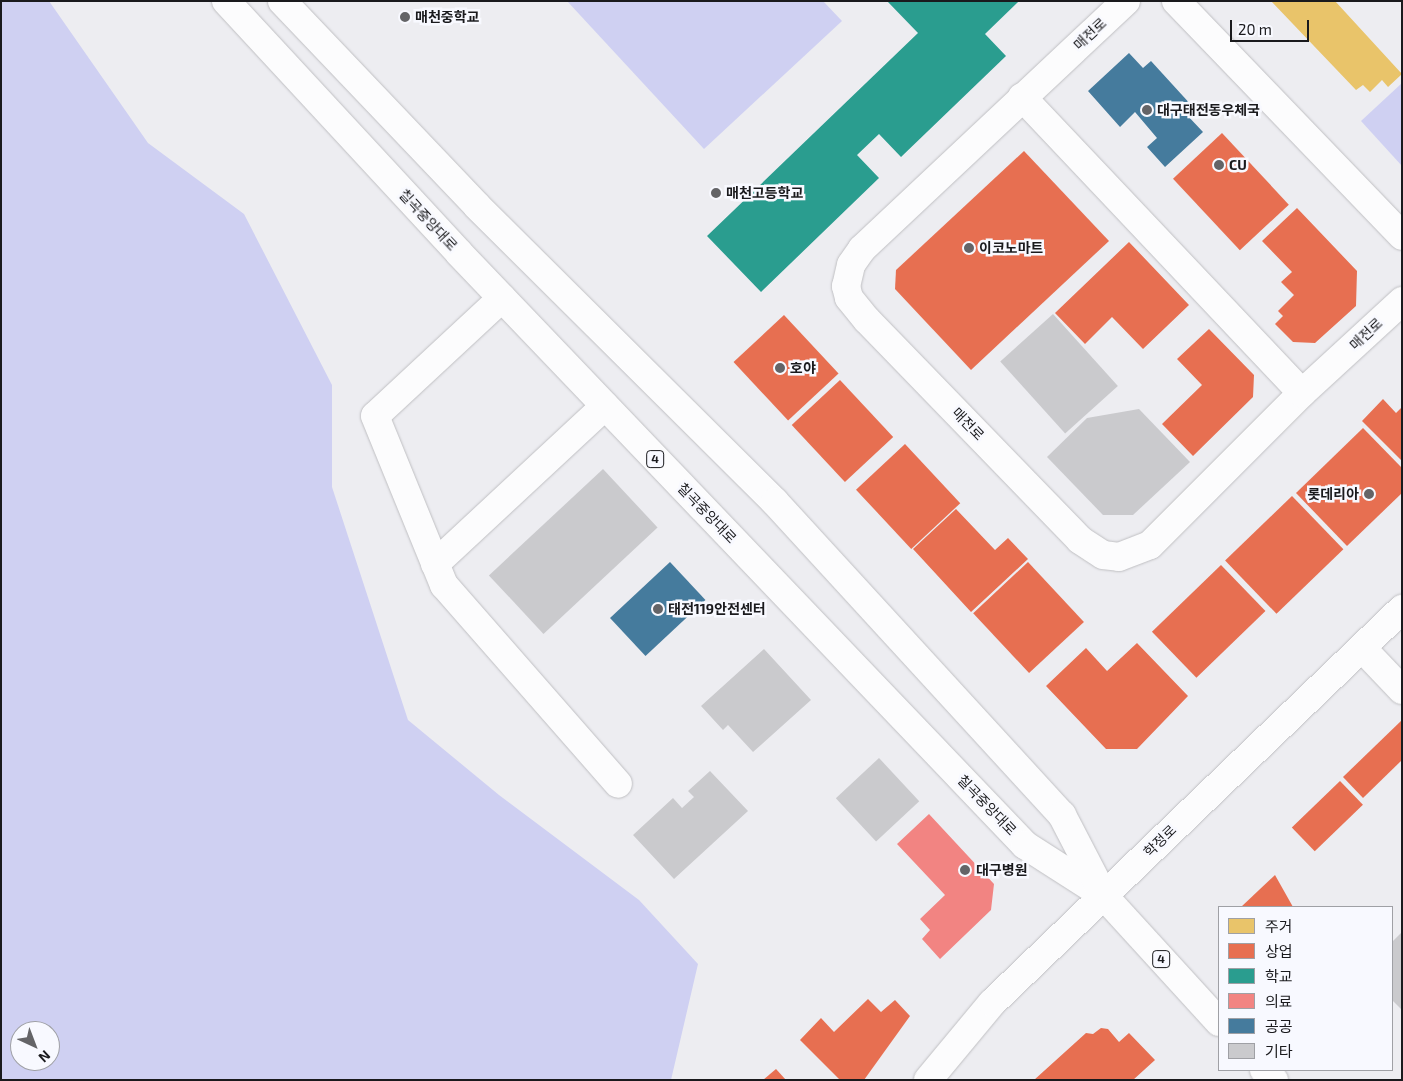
<!DOCTYPE html>
<meta charset="utf-8">
<style>
body{margin:0}
#map{position:relative;width:1403px;height:1081px;overflow:hidden;background:#ededf1;font-family:"Exo 2","Noto Sans KR",sans-serif}
div>[style]{position:absolute}
[style*='--x']{left:calc(var(--x)*1px);top:calc(var(--y)*1px);width:calc(var(--w)*1px);rotate:calc(var(--a)*1deg)}
.green>*{inset:0;background:#cfd0f2}
.homes>*{inset:0;background:#e9c46a}
.shops>*{inset:0;background:#e76f51;transform-origin:0 0}
.schools>*{inset:0;background:#2a9d8f}
.health>*{inset:0;background:#f28482}
.public>*{inset:0;background:#457b9d;transform-origin:0 0}
.building>*{inset:0;background:#cacacd;transform-origin:0 0}
.roads{filter:drop-shadow(0 0 1px #bfbfc2) drop-shadow(0 0 1px #bfbfc2)}
.minor>*{height:28px;margin:-14px;padding:0 14px;transform-origin:14px;border-radius:14px;background:#fcfcfd}
.major>*{height:28px;margin:-14px;padding:0 14px;transform-origin:14px;border-radius:14px;background:#fcfcfd}
.dots>*{width:14px;height:14px;translate:-50% -50%;box-sizing:border-box;border:2px solid #f8f9ff;border-radius:50%}
span{translate:-50% -50%;white-space:nowrap;text-align:center;line-height:1.15;-webkit-text-stroke:5px #f8f9ff;paint-order:stroke}
.shield-label span{padding:1px 4px;background:#f8f9ff;border:1px solid;border-radius:4px;-webkit-text-stroke-width:0}
.shield-label{font-size:12px;color:#1a1a1d;font-weight:700}
.poi-label{font-size:14px;color:#1a1a1d;font-weight:700}
.left{translate:0 -50%;text-align:left}
.right{translate:-100% -50%;text-align:right}
.street-label{font-size:14px;color:#1a1a1d}
.frame{position:absolute;inset:0;border:2px solid #1a1a1d;pointer-events:none}
.legend{position:absolute;left:1218px;top:906px;width:175px;height:165px;box-sizing:border-box;background:#f8f9ff;border:1px solid #9fa0a5;margin:0;padding:6px 9px;list-style:none;font-size:15px;color:#1a1a1d}
.legend li{display:flex;align-items:center;gap:10px;height:25px}
.legend b{width:25px;border:1px solid #9fa0a5}
.north{position:absolute;left:10px;top:1021px;width:50px;height:50px;box-sizing:border-box;background:#f8f9ff;border:1px solid #9fa0a5;border-radius:50%;rotate:137deg;font-size:14px;font-weight:700;line-height:20px;text-align:center;color:#1a1a1d}
.north::after{content:'';display:block;margin:auto;width:18px;height:22px;background:#646467;clip-path:polygon(50% 0,100% 100%,50% 72%,0 100%)}
.scale{position:absolute;left:1230px;top:20px;width:79px;height:22px;box-sizing:border-box;border:2px solid #1a1a1d;border-top:0;padding-left:6px;font-size:15px;line-height:18px;white-space:nowrap;color:#1a1a1d;-webkit-text-stroke:4px #f8f9ff;paint-order:stroke}
</style>
<div id="map">
<div class="green">
<div style="clip-path:polygon(evenodd,1px 1px,49px 1px,148px 143px,244px 214px,332px 385px,332px 487px,408px 720px,499px 795px,639px 900px,698px 964px,671px 1080px,1px 1080px,1px 1px,20px 1031px,50px 1031px,50px 1061px,20px 1061px,20px 1031px)"></div>
<div style="clip-path:polygon(567px 1px,823px 1px,842px 21px,704px 149px)"></div>
<div style="clip-path:polygon(1402px 83px,1402px 166px,1361px 121px)"></div>
</div>
<div class="homes">
<div style="clip-path:polygon(1271px 1px,1335px 1px,1402px 74px,1388px 87px,1382px 80px,1370px 92px,1363px 85px,1356px 90px)"></div>
</div>
<div class="shops">
<div style="left:1222px;top:133px;width:98px;height:67px;rotate:47deg"></div>
<div style="clip-path:polygon(1024px 151px,1109px 241px,971px 370px,895px 289px,896px 270px)"></div>
<div style="clip-path:polygon(1297px 208px,1357px 271px,1356px 306px,1315px 343px,1293px 342px,1275px 324px,1283px 316px,1278px 311px,1294px 295px,1281px 282px,1292px 272px,1262px 241px)"></div>
<div style="clip-path:polygon(1129px 242px,1189px 305px,1143px 349px,1112px 317px,1085px 344px,1055px 313px)"></div>
<div style="left:784px;top:315px;width:80px;height:69px;rotate:47deg"></div>
<div style="clip-path:polygon(1209px 329px,1254px 375px,1253px 397px,1193px 456px,1162px 424px,1202px 385px,1177px 359px)"></div>
<div style="left:840px;top:380px;width:78px;height:66px;rotate:47deg"></div>
<div style="clip-path:polygon(1383px 399px,1396px 413px,1402px 407px,1402px 461px,1362px 421px)"></div>
<div style="clip-path:polygon(1363px 428px,1402px 468px,1402px 493px,1347px 546px,1296px 493px)"></div>
<div style="left:905px;top:444px;width:81px;height:67px;rotate:47deg"></div>
<div style="left:1292px;top:496px;width:74px;height:93px;rotate:46deg"></div>
<div style="clip-path:polygon(956px 509px,995px 550px,1008px 538px,1028px 559px,971px 612px,913px 549px)"></div>
<div style="left:1028px;top:562px;width:82px;height:75px;rotate:47deg"></div>
<div style="left:1221px;top:565px;width:64px;height:96px;rotate:46deg"></div>
<div style="clip-path:polygon(1137px 643px,1188px 696px,1137px 749px,1106px 749px,1046px 686px,1086px 648px,1107px 671px)"></div>
<div style="clip-path:polygon(1402px 720px,1402px 760px,1363px 798px,1343px 777px)"></div>
<div style="left:1340px;top:781px;width:33px;height:67px;rotate:46deg"></div>
<div style="clip-path:polygon(1275px 875px,1293px 907px,1241px 907px)"></div>
<div style="clip-path:polygon(868px 999px,881px 1012px,895px 1000px,910px 1016px,864px 1080px,840px 1080px,800px 1040px,821px 1018px,834px 1032px)"></div>
<div style="clip-path:polygon(1101px 1028px,1108px 1029px,1119px 1042px,1129px 1033px,1155px 1060px,1133px 1080px,1034px 1080px,1086px 1033px,1093px 1034px)"></div>
<div style="clip-path:polygon(776px 1069px,786px 1080px,763px 1080px)"></div>
</div>
<div class="schools">
<div style="clip-path:polygon(887px 1px,1019px 1px,985px 34px,1006px 56px,901px 157px,879px 134px,857px 155px,879px 178px,761px 292px,707px 236px,918px 33px)"></div>
</div>
<div class="health">
<div style="clip-path:polygon(929px 814px,994px 884px,991px 910px,940px 959px,922px 939px,930px 930px,920px 919px,945px 895px,897px 844px)"></div>
</div>
<div class="public">
<div style="clip-path:polygon(1129px 53px,1143px 68px,1151px 61px,1193px 107px,1186px 114px,1203px 132px,1165px 167px,1147px 147px,1157px 138px,1135px 112px,1120px 127px,1088px 91px)"></div>
<div style="left:670px;top:562px;width:52px;height:82px;rotate:47deg"></div>
</div>
<div class="building">
<div style="left:1053px;top:314px;width:97px;height:71px;rotate:48deg"></div>
<div style="clip-path:polygon(1139px 409px,1190px 462px,1133px 515px,1103px 515px,1047px 457px,1087px 418px)"></div>
<div style="left:603px;top:469px;width:80px;height:156px;rotate:47deg"></div>
<div style="clip-path:polygon(764px 649px,811px 700px,753px 752px,728px 725px,723px 730px,701px 706px)"></div>
<div style="left:879px;top:758px;width:59px;height:59px;rotate:47deg"></div>
<div style="clip-path:polygon(710px 771px,748px 811px,674px 879px,633px 835px,673px 798px,682px 808px,694px 797px,688px 791px)"></div>
<div style="clip-path:polygon(1402px 932px,1402px 1010px,1392px 1000px,1392px 942px)"></div>
</div>
<div class="roads">
<div class="minor">
<div style="--x:1126;--y:1;--w:362;--a:136.8"></div>
<div style="--x:862;--y:249;--w:19;--a:125"></div>
<div style="--x:851;--y:265;--w:22;--a:103"></div>
<div style="--x:846;--y:286;--w:12;--a:76"></div>
<div style="--x:849;--y:298;--w:28;--a:51"></div>
<div style="--x:867;--y:320;--w:306;--a:45.9"></div>
<div style="--x:1080;--y:540;--w:27;--a:33"></div>
<div style="--x:1103;--y:555;--w:16;--a:7"></div>
<div style="--x:1119;--y:557;--w:33;--a:-21"></div>
<div style="--x:1150;--y:545;--w:215;--a:-45"></div>
<div style="--x:1302;--y:393;--w:136;--a:-42.6"></div>
<div style="--x:1176;--y:1;--w:326;--a:46.1"></div>
<div style="--x:1022;--y:97;--w:407;--a:46.6"></div>
<div style="--x:502;--y:298;--w:173;--a:137.1"></div>
<div style="--x:375;--y:416;--w:183;--a:67.8"></div>
<div style="--x:444;--y:585;--w:264;--a:48.8"></div>
<div style="--x:435;--y:564;--w:232;--a:-42.9"></div>
<div style="--x:1362;--y:648;--w:58;--a:46.4"></div>
</div>
<div class="major">
<div style="--x:226;--y:1;--w:343;--a:47.2"></div>
<div style="--x:459;--y:253;--w:819;--a:46.29"></div>
<div style="--x:1025;--y:845;--w:93;--a:32.7"></div>
<div style="--x:1103;--y:895;--w:172;--a:47.6"></div>
<div style="--x:282;--y:1;--w:283;--a:46.4"></div>
<div style="--x:477;--y:206;--w:420;--a:44.8"></div>
<div style="--x:775;--y:502;--w:425;--a:47.5"></div>
<div style="--x:1062;--y:815;--w:89;--a:62.6"></div>
<div style="--x:1264;--y:1070;--w:14;--a:45"></div>
<div style="--x:928;--y:1080;--w:100;--a:-50.3"></div>
<div style="--x:992;--y:1003;--w:569;--a:-43.86"></div>
</div>
</div>
<div class="dots">
<div style="left:405px;top:17px;background:#646467"></div>
<div style="left:1147px;top:110px;background:#646467"></div>
<div style="left:1219px;top:165px;background:#646467"></div>
<div style="left:716px;top:193px;background:#646467"></div>
<div style="left:969px;top:248px;background:#646467"></div>
<div style="left:780px;top:368px;background:#646467"></div>
<div style="left:1369px;top:494px;background:#646467"></div>
<div style="left:658px;top:609px;background:#646467"></div>
<div style="left:965px;top:870px;background:#646467"></div>
</div>
<div class="shield-label">
<span style="left:655px;top:459px">4</span>
<span style="left:1161px;top:959px">4</span>
</div>
<div class="poi-label">
<span class="left" style="left:415px;top:17px">매천중학교</span>
<span class="left" style="left:1157px;top:110px">대구태전동우체국</span>
<span class="left" style="left:1229px;top:165px">CU</span>
<span class="left" style="left:726px;top:193px">매천고등학교</span>
<span class="left" style="left:979px;top:248px">이코노마트</span>
<span class="left" style="left:790px;top:368px">호야</span>
<span class="right" style="left:1359px;top:494px">롯데리아</span>
<span class="left" style="left:668px;top:609px">태전119안전센터</span>
<span class="left" style="left:976px;top:870px">대구병원</span>
</div>
<div class="street-label">
<span style="left:1090px;top:34px;rotate:-43deg">매전로</span>
<span style="left:428px;top:220px;rotate:47deg">칠곡중앙대로</span>
<span style="left:1366px;top:334px;rotate:-43deg">매전로</span>
<span style="left:968px;top:424px;rotate:46deg">매전로</span>
<span style="left:707px;top:513px;rotate:46deg">칠곡중앙대로</span>
<span style="left:987px;top:805px;rotate:46deg">칠곡중앙대로</span>
<span style="left:1160px;top:841px;rotate:-44deg">학정로</span>
</div>
<div class="frame"></div>
<ul class="legend">
<li><b style="height:14px;background:#e9c46a"></b>주거</li>
<li><b style="height:14px;background:#e76f51"></b>상업</li>
<li><b style="height:14px;background:#2a9d8f"></b>학교</li>
<li><b style="height:14px;background:#f28482"></b>의료</li>
<li><b style="height:14px;background:#457b9d"></b>공공</li>
<li><b style="height:14px;background:#cacacd"></b>기타</li>
</ul>
<div class="north">N</div>
<div class="scale">20 m</div>
</div>
